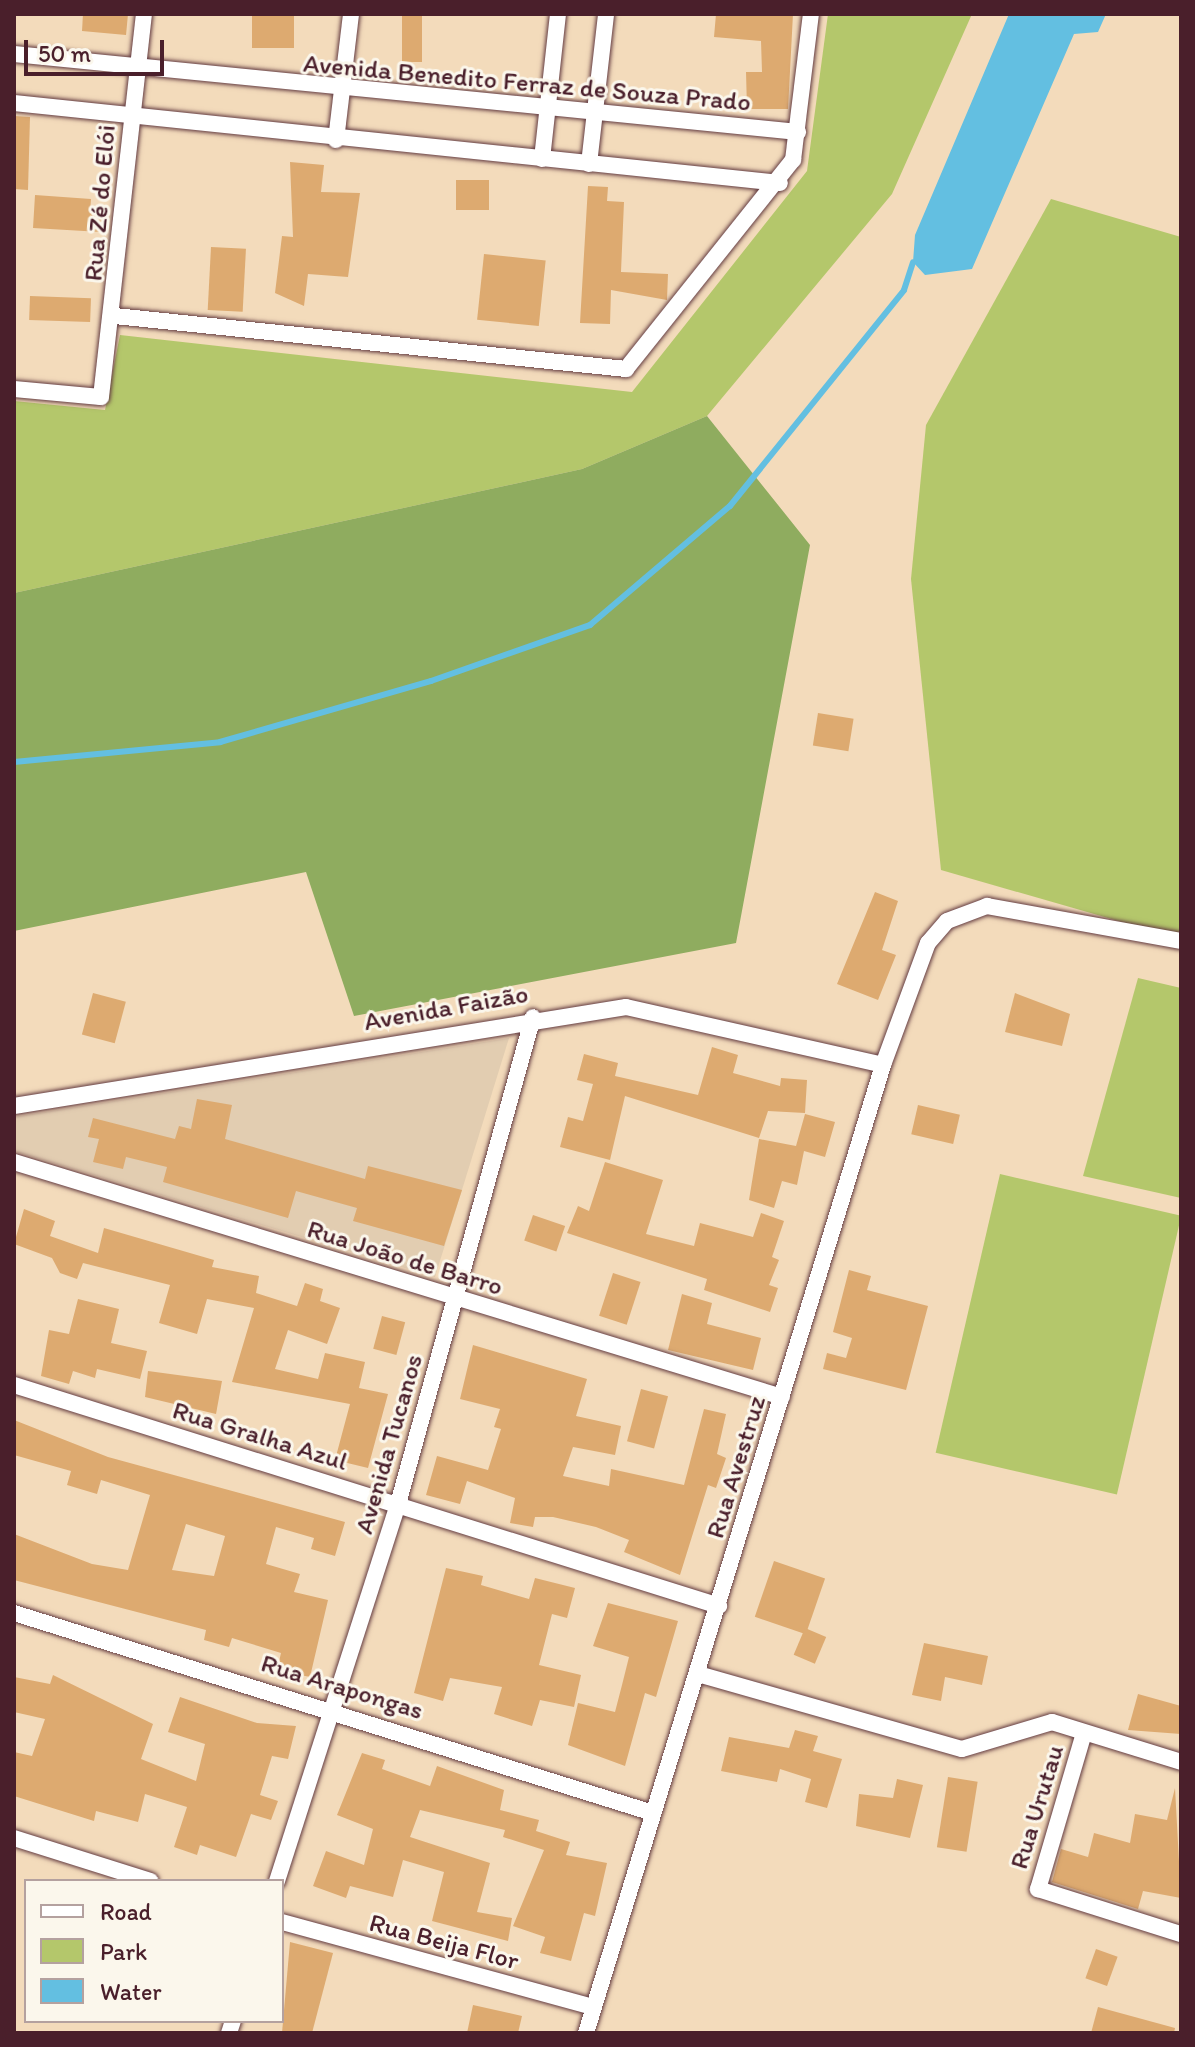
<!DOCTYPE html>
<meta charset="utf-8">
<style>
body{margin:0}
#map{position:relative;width:1195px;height:2047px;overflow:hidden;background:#f3dbbb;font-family:Itim,sans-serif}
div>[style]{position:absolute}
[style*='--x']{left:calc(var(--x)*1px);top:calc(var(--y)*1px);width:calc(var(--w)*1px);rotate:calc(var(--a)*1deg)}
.built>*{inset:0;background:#e2cdb1}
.green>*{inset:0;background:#b4c76b;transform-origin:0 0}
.forest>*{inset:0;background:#8fac5f}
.water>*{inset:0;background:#63bfe1}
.stream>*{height:6px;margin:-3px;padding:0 3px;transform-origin:3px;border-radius:3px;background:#63bfe1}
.building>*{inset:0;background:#ddaa70;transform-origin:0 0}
.roads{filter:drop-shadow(0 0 2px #633b41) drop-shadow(0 0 2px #633b41)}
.street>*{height:16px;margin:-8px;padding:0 8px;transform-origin:8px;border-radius:8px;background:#fff}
span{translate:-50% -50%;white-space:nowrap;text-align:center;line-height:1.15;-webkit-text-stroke:6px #fbf7ec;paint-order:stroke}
.street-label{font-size:26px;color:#4a1f2b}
.frame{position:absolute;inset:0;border:16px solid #4a1f2b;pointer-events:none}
.legend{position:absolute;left:24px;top:1879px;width:260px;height:144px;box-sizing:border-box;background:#fbf7ec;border:2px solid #b4a19f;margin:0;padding:10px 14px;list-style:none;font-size:24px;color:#4a1f2b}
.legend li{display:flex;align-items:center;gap:16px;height:40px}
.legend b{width:40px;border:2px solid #b4a19f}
.scale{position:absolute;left:24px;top:40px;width:140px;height:36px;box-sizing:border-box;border:4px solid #4a1f2b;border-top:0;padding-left:10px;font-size:24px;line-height:28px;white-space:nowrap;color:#4a1f2b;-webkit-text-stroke:6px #fbf7ec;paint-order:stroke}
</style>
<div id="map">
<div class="built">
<div style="clip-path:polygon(509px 1038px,435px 1277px,14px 1151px,14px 1117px)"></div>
</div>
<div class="green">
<div style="clip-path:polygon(828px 14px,972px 14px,892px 194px,707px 416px,582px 469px,14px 593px,14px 401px,105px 410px,120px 335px,632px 392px,807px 171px)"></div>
<div style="clip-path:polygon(1051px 199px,1181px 237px,1181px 939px,941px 870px,911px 579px,926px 425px)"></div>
<div style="clip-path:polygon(1138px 978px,1181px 988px,1181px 1198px,1083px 1176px)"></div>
<div style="left:1000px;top:1174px;width:186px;height:286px;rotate:13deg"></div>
</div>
<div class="forest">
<div style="clip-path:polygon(707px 416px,810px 545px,736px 943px,354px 1016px,306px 872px,14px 931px,14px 593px,582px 469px)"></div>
</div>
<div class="water">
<div style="clip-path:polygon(1009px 14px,1106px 14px,1098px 32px,1074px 34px,972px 269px,925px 275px,913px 262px,915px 235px)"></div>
</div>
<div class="stream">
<div style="--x:14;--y:762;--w:207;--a:-5.5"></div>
<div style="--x:220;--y:742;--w:220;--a:-16.1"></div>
<div style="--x:431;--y:681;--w:169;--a:-19.4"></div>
<div style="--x:590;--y:625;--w:184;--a:-40.4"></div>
<div style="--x:730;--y:506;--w:277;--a:-51.1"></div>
<div style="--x:904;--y:290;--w:29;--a:-72"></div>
</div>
<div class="building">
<div style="clip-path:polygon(83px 14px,128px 14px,126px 35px,82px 31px)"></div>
<div style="left:252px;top:14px;width:42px;height:34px"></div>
<div style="left:402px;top:14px;width:20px;height:48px"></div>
<div style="clip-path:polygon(716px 14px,793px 14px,788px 109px,747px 109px,746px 72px,762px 72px,761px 41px,714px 37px)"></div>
<div style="clip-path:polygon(14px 116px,30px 117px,28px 190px,14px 189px)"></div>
<div style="clip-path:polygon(290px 162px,324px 165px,321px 192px,360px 193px,348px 277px,308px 274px,304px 306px,275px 293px,282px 236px,293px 237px)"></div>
<div style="left:456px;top:180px;width:33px;height:30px"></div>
<div style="clip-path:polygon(588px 186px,608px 187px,607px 201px,624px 202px,621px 272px,668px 274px,667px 300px,611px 290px,610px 324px,580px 323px)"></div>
<div style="clip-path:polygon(35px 195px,91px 199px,90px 213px,102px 214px,101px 232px,33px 228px)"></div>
<div style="left:211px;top:247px;width:35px;height:63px;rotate:3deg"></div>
<div style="left:484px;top:254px;width:62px;height:66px;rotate:6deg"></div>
<div style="left:30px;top:296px;width:61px;height:24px;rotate:2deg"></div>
<div style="left:818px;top:713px;width:36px;height:33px;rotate:9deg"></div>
<div style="clip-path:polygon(875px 892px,898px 901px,882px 950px,896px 955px,878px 1000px,837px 984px)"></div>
<div style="left:93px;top:993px;width:34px;height:43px;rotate:15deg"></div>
<div style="clip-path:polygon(1015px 993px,1070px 1014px,1062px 1046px,1005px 1032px)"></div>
<div style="clip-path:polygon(712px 1047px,738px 1055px,733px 1073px,780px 1086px,781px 1078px,807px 1080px,805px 1113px,768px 1111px,759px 1138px,625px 1096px,610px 1160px,560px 1147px,568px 1117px,583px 1121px,593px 1084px,577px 1080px,584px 1054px,618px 1063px,615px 1076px,698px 1095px)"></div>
<div style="clip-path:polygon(197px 1099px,232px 1105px,225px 1139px,365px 1179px,368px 1166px,462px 1190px,444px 1246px,353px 1221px,357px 1208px,296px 1191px,288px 1218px,163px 1182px,167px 1167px,126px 1157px,123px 1169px,93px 1162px,99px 1139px,88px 1137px,93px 1118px,175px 1139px,179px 1126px,191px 1129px)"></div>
<div style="left:918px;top:1105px;width:43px;height:30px;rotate:13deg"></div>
<div style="clip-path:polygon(805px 1114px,835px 1122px,825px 1157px,804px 1151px,797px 1185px,782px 1181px,774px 1208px,749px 1200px,759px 1139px,796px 1146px)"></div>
<div style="clip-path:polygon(605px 1162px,663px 1180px,646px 1234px,694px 1246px,700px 1223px,753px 1237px,761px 1213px,784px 1221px,772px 1257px,779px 1260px,769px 1285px,778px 1288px,770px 1312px,704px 1290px,707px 1279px,567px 1233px,578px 1206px,589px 1211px)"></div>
<div style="clip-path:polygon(24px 1209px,55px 1221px,50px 1236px,98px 1253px,104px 1228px,214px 1260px,212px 1267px,259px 1276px,256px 1293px,297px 1306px,305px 1283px,323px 1289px,320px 1301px,340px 1308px,327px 1344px,288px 1330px,275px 1369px,318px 1379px,325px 1353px,365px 1362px,359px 1388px,388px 1394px,368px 1468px,335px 1460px,350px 1404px,232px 1382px,254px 1308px,207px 1299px,197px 1334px,159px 1323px,170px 1285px,83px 1263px,77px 1279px,60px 1273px,52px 1258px,14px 1244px)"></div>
<div style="left:533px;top:1215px;width:34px;height:27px;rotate:19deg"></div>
<div style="clip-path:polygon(849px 1270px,871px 1276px,867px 1290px,928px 1306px,906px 1390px,823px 1369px,827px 1353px,846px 1358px,852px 1338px,833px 1332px)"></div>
<div style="left:613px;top:1273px;width:29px;height:45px;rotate:18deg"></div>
<div style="clip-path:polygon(682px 1294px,712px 1303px,707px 1324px,761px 1338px,753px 1370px,668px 1350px)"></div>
<div style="clip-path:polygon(78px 1299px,119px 1309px,111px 1343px,147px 1351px,140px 1379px,97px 1369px,95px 1378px,73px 1371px,69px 1384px,41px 1376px,49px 1330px,69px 1334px)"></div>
<div style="left:382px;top:1316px;width:24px;height:34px;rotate:15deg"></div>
<div style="clip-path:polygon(473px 1345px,587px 1379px,576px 1416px,621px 1426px,615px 1455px,573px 1447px,563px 1476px,609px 1486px,611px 1469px,684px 1485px,704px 1409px,726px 1414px,717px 1454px,726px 1458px,716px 1488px,708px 1485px,680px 1575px,624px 1552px,629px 1540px,596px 1527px,553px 1517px,535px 1517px,533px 1527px,510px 1523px,515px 1498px,467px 1481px,460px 1504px,426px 1495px,437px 1456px,488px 1470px,501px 1429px,494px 1427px,500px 1409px,460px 1399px)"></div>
<div style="clip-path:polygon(148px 1371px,222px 1381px,216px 1414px,145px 1397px)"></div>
<div style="left:641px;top:1389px;width:28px;height:54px;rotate:15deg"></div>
<div style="clip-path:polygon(evenodd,14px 1420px,108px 1457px,345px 1522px,335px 1556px,311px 1549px,314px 1538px,276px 1527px,266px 1564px,300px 1574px,294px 1592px,328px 1600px,310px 1677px,277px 1670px,281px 1653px,232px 1638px,229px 1647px,204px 1640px,206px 1630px,14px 1580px,14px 1534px,92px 1564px,128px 1570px,150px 1495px,101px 1480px,97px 1494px,67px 1485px,71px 1471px,14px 1455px,14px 1420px,186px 1524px,225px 1536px,214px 1576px,172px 1570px,186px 1524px)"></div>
<div style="left:774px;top:1561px;width:54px;height:59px;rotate:19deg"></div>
<div style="clip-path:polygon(446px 1568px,483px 1576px,481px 1585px,529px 1599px,535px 1578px,575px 1588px,567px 1618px,552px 1614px,539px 1665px,581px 1675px,574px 1707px,540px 1700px,532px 1726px,494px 1714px,502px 1687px,450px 1678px,443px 1701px,414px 1693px)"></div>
<div style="clip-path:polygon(608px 1603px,678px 1621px,656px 1697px,645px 1693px,625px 1766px,568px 1745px,578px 1703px,615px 1712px,622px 1685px,629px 1657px,593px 1646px)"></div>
<div style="left:805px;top:1628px;width:23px;height:29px;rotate:23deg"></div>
<div style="clip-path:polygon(924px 1643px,988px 1656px,982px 1685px,945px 1677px,941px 1701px,912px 1695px)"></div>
<div style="clip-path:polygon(53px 1675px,153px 1724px,141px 1759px,196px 1781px,205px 1744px,168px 1732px,180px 1697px,257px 1723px,296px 1726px,288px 1759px,272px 1756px,260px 1795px,278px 1801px,271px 1820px,251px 1814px,236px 1857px,200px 1845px,197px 1855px,174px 1847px,187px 1807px,145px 1794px,138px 1822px,96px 1811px,94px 1821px,14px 1796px,14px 1752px,32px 1756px,45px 1719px,14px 1712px,14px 1677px,50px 1684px)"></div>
<div style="clip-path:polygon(1138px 1694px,1181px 1706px,1181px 1734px,1128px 1730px)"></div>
<div style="clip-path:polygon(795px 1730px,818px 1736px,813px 1751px,842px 1759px,827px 1808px,805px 1802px,811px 1779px,780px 1769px,777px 1782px,721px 1771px,729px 1737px,789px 1748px)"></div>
<div style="clip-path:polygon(362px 1753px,385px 1760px,382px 1769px,430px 1786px,437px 1766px,504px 1790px,500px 1810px,539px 1820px,536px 1831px,570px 1842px,566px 1855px,607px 1863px,595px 1916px,584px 1913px,571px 1961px,540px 1953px,545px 1937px,513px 1926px,544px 1850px,503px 1837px,505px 1830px,420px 1810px,410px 1837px,490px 1863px,477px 1912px,512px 1918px,508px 1941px,432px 1921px,444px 1872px,403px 1860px,393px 1897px,350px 1886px,346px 1898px,313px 1886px,326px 1851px,364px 1865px,373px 1829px,337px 1815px)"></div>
<div style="left:948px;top:1777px;width:30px;height:71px;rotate:9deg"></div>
<div style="clip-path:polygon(897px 1779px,923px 1785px,910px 1838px,856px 1826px,859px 1794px,893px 1798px)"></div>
<div style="clip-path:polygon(1175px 1788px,1181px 1898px,1143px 1891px,1138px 1909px,1052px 1882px,1061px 1849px,1088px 1857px,1094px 1833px,1130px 1843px,1135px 1814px,1167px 1820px)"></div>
<div style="clip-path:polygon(290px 1942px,333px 1953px,312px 2033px,282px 2033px)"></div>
<div style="left:1096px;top:1949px;width:23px;height:31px;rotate:20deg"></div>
<div style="clip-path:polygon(473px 2005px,522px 2016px,518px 2033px,467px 2033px)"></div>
<div style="clip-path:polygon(1098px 2007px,1175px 2028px,1174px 2033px,1091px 2033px)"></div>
</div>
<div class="roads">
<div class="street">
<div style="--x:14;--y:54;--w:788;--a:5.68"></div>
<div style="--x:14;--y:103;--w:770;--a:5.96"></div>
<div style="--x:336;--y:140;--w:127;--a:-83.2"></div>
<div style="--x:542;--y:159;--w:146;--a:-83.7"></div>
<div style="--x:589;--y:164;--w:151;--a:-83.5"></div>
<div style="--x:115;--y:316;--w:514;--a:5.92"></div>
<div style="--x:626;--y:369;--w:268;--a:-51.4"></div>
<div style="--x:793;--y:160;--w:147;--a:-83"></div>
<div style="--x:14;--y:389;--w:87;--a:5.3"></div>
<div style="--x:101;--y:397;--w:385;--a:-83.6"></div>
<div style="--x:14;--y:1106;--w:620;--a:-9.19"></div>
<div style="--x:626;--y:1007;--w:263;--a:12.7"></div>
<div style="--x:14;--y:1162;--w:803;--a:17.01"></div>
<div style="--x:14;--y:1385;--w:739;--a:17.4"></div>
<div style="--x:14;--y:1613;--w:670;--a:17.38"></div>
<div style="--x:698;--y:1674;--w:274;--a:15.9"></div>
<div style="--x:962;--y:1749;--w:94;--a:-16.7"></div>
<div style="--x:1052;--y:1722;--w:135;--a:17.2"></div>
<div style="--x:1084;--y:1733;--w:163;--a:106.4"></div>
<div style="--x:1038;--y:1889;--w:150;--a:17.5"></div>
<div style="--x:14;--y:1838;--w:143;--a:17.5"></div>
<div style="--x:277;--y:1881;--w:396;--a:-72.2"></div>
<div style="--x:398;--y:1504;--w:505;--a:-74.51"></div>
<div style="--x:282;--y:1922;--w:321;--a:15.3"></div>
<div style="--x:229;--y:2033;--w:13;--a:-72"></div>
<div style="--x:586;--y:2033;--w:1013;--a:-72.94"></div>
<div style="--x:883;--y:1065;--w:130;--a:-69.8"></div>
<div style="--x:928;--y:943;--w:29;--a:-49"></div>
<div style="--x:947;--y:921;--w:43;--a:-20.6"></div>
<div style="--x:987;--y:906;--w:197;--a:10.2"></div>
</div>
</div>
<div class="street-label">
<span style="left:527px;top:83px;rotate:5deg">Avenida Benedito Ferraz de Souza Prado</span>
<span style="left:100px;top:203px;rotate:-85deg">Rua Zé do Elói</span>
<span style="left:446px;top:1008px;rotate:-10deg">Avenida Faizão</span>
<span style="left:405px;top:1258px;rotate:17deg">Rua João de Barro</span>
<span style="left:260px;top:1436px;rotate:17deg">Rua Gralha Azul</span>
<span style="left:389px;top:1444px;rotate:-74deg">Avenida Tucanos</span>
<span style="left:736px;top:1467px;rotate:-73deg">Rua Avestruz</span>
<span style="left:342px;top:1687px;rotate:17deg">Rua Arapongas</span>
<span style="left:1037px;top:1807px;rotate:-73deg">Rua Urutau</span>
<span style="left:444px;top:1942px;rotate:15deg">Rua Beija Flor</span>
</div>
<div class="frame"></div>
<ul class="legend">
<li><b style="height:10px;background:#fff"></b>Road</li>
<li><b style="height:22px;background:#b4c76b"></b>Park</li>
<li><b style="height:22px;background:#63bfe1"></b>Water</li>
</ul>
<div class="scale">50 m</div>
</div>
